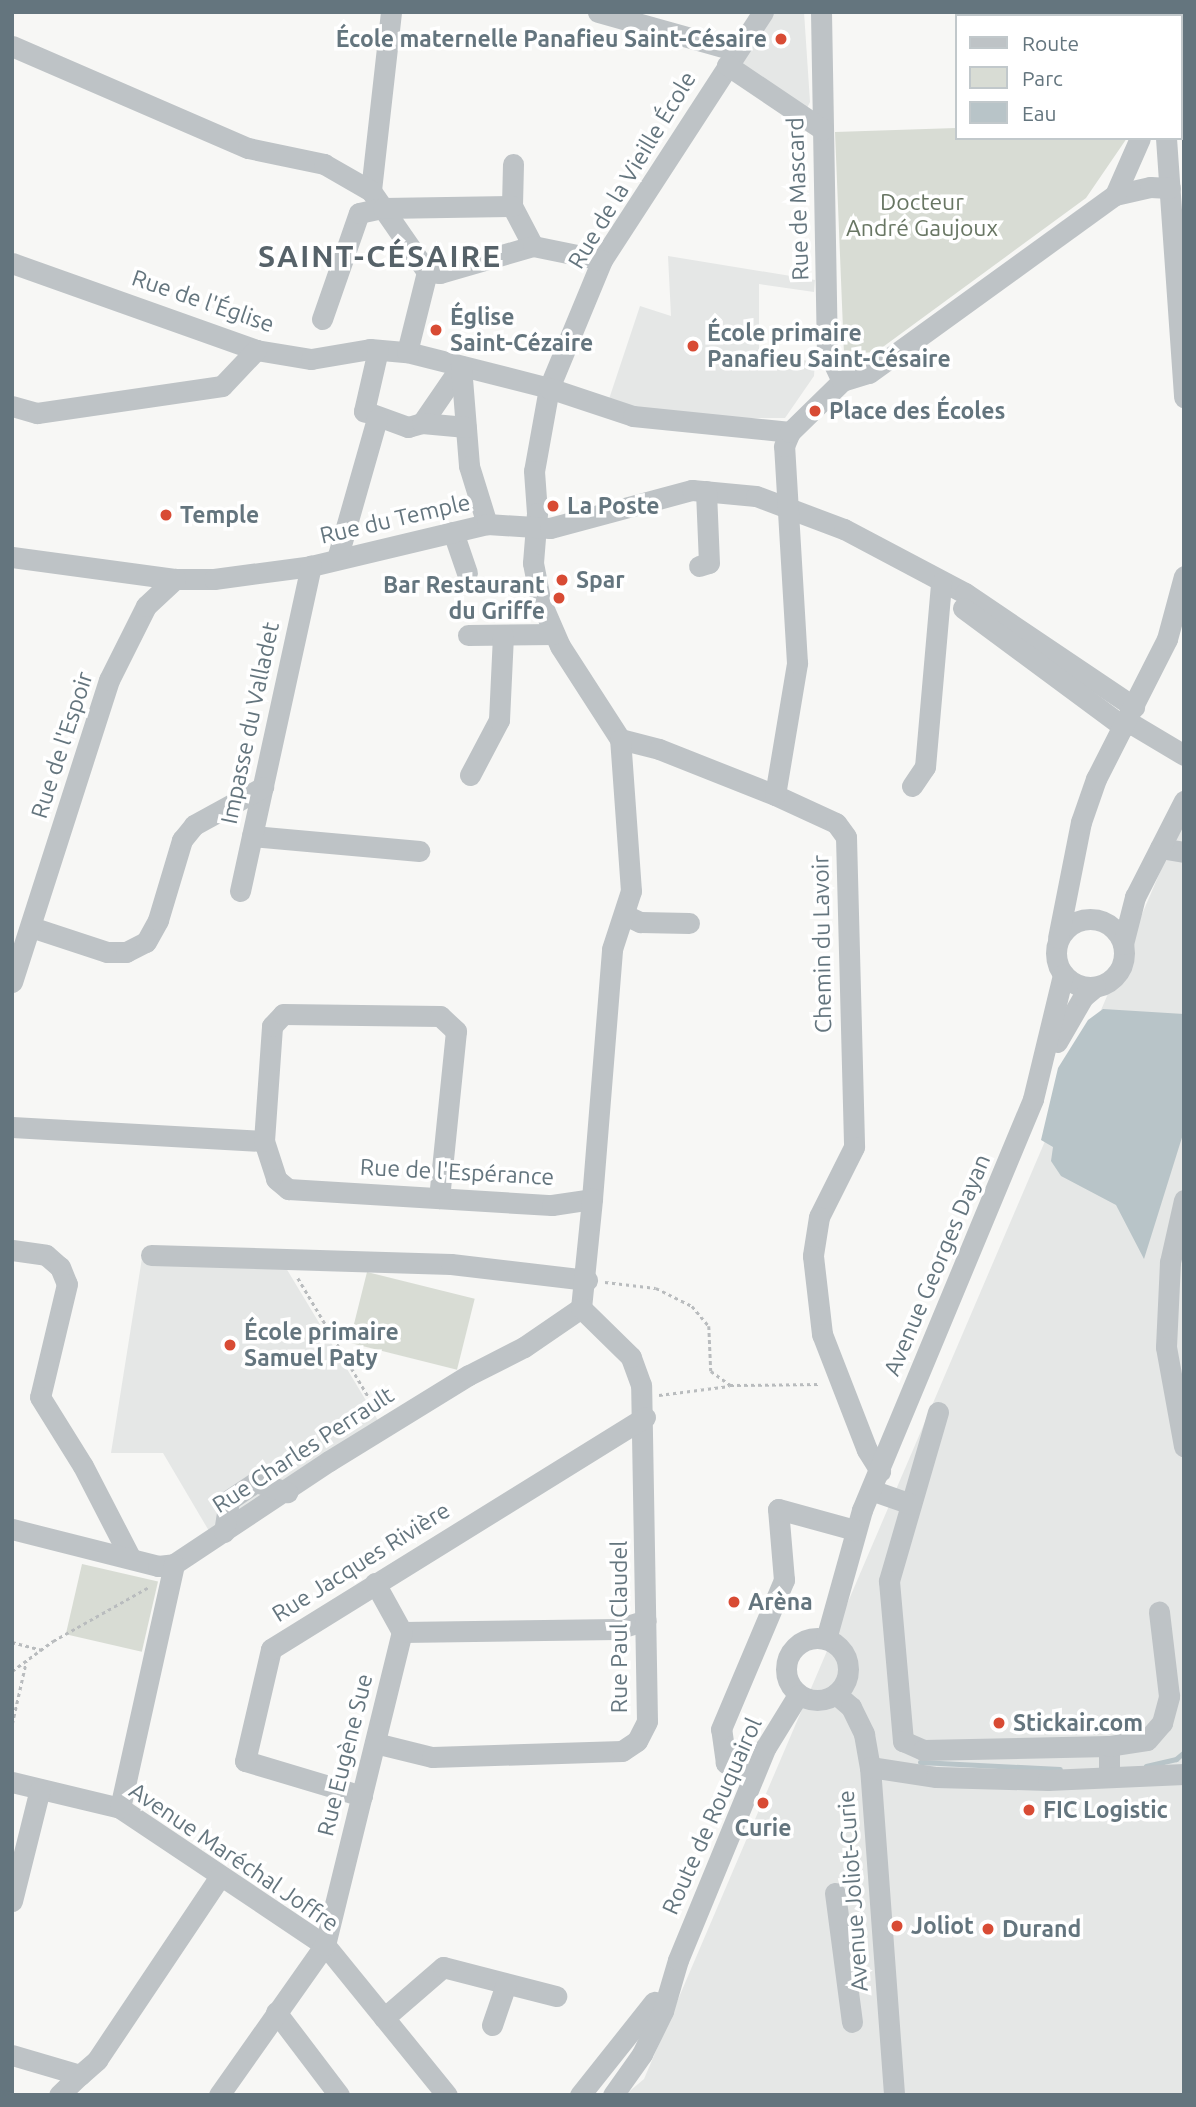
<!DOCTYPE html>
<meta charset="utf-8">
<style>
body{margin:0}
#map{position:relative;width:1196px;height:2107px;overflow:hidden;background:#f7f7f5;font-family:Ubuntu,sans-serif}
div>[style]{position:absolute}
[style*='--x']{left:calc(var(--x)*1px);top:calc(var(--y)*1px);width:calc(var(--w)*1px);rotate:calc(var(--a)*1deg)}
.built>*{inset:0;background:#e5e7e6}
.green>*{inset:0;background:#d8dcd4;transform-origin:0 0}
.water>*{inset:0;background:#b8c4c8}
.stream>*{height:5px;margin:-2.5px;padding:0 2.5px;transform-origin:2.5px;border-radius:2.5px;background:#b8c4c8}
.path>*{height:2.5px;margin-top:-1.25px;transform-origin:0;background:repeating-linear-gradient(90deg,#b9bcbe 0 3.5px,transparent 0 7px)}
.minor>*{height:21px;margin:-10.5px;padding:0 10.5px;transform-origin:10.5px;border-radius:10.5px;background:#bec3c6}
.minor>.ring{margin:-10.5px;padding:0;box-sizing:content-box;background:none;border:21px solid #bec3c6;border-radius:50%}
.dots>*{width:19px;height:19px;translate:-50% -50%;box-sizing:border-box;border:4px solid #fff;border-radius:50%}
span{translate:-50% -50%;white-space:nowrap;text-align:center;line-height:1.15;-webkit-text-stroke:7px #fff;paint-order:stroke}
.poi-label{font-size:23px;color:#64757e;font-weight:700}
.right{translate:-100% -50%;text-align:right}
.left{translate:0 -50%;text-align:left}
.street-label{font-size:23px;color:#64757e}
.park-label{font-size:23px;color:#687663}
.district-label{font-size:30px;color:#566269;font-weight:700;letter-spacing:2px}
.frame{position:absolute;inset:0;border:14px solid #64757e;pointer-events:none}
.legend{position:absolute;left:955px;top:14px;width:228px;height:126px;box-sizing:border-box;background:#fff;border:2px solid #c1c8cb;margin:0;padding:9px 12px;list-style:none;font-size:21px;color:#64757e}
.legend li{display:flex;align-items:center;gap:14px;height:35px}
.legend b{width:35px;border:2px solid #c1c8cb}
</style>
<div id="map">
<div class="built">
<div style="clip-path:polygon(774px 12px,804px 12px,810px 102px,806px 110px,739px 67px)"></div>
<div style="clip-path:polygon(668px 256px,815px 280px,814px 292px,759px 284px,759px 357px,815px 361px,814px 376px,785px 418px,707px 418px,608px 402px,640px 306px,671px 316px)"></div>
<div style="clip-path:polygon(1184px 816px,1184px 2095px,625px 2095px,644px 2079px)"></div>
<div style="clip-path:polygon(142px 1258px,286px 1268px,379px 1422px,209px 1531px,163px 1453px,111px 1453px)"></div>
</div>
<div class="green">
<div style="clip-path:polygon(956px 128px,956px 138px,1127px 138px,1086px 198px,876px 352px,844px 354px,835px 132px)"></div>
<div style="left:367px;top:1272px;width:111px;height:73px;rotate:14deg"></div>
<div style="left:82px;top:1564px;width:78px;height:72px;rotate:13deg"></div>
</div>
<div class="water">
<div style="clip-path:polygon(1103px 1009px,1184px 1014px,1184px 1131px,1144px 1259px,1116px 1205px,1061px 1176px,1051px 1161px,1053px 1147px,1041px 1140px,1058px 1068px,1088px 1020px)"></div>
</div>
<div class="stream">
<div style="--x:920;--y:1762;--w:140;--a:2.9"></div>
<div style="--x:1146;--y:1766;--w:31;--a:-13"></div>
<div style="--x:1176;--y:1759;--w:11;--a:-41"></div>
</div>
<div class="path">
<div style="--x:298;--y:1278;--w:155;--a:59.3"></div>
<div style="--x:605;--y:1282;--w:51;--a:6.7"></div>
<div style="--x:656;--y:1288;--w:40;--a:26.6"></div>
<div style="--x:692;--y:1306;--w:26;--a:50"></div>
<div style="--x:709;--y:1326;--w:45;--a:87.5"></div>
<div style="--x:711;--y:1371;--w:24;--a:36"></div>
<div style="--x:730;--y:1385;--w:90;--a:-0.6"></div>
<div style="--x:659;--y:1395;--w:71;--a:-7.3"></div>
<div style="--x:12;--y:1642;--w:31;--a:15"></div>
<div style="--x:12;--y:1671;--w:51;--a:-36.2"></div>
<div style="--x:53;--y:1641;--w:110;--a:-29.4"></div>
<div style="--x:12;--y:1724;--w:64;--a:-77.3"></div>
</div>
<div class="minor">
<div style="--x:391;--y:12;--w:180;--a:96.4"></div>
<div style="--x:371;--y:191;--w:98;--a:55.3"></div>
<div style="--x:598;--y:12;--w:144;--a:15.7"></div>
<div style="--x:763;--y:12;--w:296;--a:123"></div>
<div style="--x:602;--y:260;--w:139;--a:112.5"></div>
<div style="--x:549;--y:388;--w:84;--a:100.2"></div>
<div style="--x:534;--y:471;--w:42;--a:85.9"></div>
<div style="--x:537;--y:513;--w:50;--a:94.6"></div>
<div style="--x:533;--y:563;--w:38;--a:79"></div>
<div style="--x:540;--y:600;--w:50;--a:66.5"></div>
<div style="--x:560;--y:646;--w:111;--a:57.2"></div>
<div style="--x:620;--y:739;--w:40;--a:14.4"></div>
<div style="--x:659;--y:749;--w:125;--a:21.6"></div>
<div style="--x:775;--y:795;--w:67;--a:24.7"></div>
<div style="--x:836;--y:823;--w:17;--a:54"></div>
<div style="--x:846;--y:837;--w:310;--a:88.5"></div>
<div style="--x:854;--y:1147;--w:78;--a:116.6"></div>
<div style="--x:819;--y:1217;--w:39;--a:99"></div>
<div style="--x:813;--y:1256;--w:79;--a:83.4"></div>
<div style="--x:822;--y:1334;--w:124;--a:68.8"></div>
<div style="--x:867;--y:1450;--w:25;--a:58"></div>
<div style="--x:821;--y:12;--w:337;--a:89"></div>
<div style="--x:827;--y:349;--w:35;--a:65"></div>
<div style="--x:1157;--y:12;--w:4;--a:90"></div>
<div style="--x:12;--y:46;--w:257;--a:23.4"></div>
<div style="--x:248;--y:148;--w:78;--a:11.9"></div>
<div style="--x:324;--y:164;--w:54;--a:29.9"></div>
<div style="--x:727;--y:65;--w:115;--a:34"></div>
<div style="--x:1166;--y:138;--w:260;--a:86"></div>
<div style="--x:513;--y:164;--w:42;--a:91.4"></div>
<div style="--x:512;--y:206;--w:45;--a:62.3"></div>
<div style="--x:1115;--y:195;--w:36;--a:-13"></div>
<div style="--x:1150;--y:187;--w:20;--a:3"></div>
<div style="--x:12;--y:263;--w:259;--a:19.6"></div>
<div style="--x:256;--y:350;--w:56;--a:9.3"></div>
<div style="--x:311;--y:359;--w:60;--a:-9.6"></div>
<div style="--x:370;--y:349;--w:37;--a:5"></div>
<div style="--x:407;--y:352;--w:146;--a:14.2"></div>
<div style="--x:549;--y:388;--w:89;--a:18.4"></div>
<div style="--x:633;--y:416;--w:158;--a:5.8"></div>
<div style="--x:322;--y:319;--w:112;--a:-70.8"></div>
<div style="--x:359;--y:213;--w:25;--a:-12"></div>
<div style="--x:383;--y:208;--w:129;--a:-0.9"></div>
<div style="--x:378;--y:350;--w:63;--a:102.9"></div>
<div style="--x:364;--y:411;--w:47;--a:20"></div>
<div style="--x:408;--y:427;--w:15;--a:-16"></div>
<div style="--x:422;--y:423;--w:69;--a:-55.6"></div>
<div style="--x:407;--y:352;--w:82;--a:-76"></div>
<div style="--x:427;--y:272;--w:13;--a:4"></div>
<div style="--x:440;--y:273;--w:97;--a:-16.2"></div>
<div style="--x:533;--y:246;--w:70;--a:11.5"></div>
<div style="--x:461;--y:366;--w:100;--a:85.4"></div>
<div style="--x:469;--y:466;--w:61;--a:72.8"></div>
<div style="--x:12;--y:406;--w:26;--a:16"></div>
<div style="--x:37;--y:413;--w:187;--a:-8.3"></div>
<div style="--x:222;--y:386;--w:50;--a:-46.6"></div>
<div style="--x:422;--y:423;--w:44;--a:5.2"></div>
<div style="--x:453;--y:532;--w:43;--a:71.1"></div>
<div style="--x:12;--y:557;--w:164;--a:7.7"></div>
<div style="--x:175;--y:579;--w:39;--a:0"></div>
<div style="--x:214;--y:579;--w:98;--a:-7.6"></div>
<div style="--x:311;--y:566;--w:181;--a:-13.4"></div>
<div style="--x:487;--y:524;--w:63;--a:3.6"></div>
<div style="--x:550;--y:528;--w:147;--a:-15"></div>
<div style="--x:692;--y:490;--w:64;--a:5.4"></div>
<div style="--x:756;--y:496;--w:94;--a:20.6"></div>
<div style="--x:844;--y:529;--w:137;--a:27.9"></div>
<div style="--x:965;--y:593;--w:204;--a:34"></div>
<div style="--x:337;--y:559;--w:146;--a:-74.1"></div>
<div style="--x:699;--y:566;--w:10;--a:-17"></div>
<div style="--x:709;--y:563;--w:72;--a:-92.4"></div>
<div style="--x:963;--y:608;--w:200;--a:36.5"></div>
<div style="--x:468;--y:635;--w:86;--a:-0.7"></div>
<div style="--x:1127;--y:721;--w:66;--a:30.8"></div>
<div style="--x:470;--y:775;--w:62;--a:-62.2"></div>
<div style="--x:499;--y:720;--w:85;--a:-87.3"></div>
<div style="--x:912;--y:786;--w:23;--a:-56"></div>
<div style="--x:925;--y:767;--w:185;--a:-85"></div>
<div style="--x:775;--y:795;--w:134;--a:-80.5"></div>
<div style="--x:797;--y:663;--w:217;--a:-93.4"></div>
<div style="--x:784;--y:446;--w:15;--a:-67"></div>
<div style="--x:790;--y:432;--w:73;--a:-44.4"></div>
<div style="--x:842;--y:381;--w:28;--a:-17"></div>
<div style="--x:869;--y:373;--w:304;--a:-35.9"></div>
<div style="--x:1115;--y:195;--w:62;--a:-66.3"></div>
<div style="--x:252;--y:836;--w:168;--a:5.1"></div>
<div style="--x:1160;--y:848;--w:24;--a:9"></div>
<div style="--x:240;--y:891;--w:333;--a:-77.7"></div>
<div style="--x:625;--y:915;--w:17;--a:25"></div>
<div style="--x:640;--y:922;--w:49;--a:1.2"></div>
<div class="ring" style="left:1056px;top:919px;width:47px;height:47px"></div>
<div style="--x:31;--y:927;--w:80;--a:18.2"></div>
<div style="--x:107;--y:952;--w:19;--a:0"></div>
<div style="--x:126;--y:952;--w:22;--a:-27"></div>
<div style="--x:146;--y:942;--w:25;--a:-61"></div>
<div style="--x:158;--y:920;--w:84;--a:-73.3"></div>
<div style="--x:182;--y:840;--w:19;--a:-51"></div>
<div style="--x:194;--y:825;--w:79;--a:-28.8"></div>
<div style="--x:1058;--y:938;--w:118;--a:-78.8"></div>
<div style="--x:1081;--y:822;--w:46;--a:-70.8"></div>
<div style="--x:1096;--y:779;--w:157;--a:-63.1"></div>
<div style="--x:1167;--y:639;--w:65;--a:-74.9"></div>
<div style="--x:1123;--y:944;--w:49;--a:-75.7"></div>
<div style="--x:1135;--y:897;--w:108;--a:-63"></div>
<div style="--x:12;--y:982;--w:317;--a:-72.2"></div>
<div style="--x:109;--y:680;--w:83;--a:-63.4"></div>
<div style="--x:146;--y:606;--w:40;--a:-43"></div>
<div style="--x:1057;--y:1042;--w:52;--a:-60"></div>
<div style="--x:1083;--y:997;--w:16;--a:-40"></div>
<div style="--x:12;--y:1127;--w:252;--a:3.2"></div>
<div style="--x:264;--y:1141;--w:40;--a:72"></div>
<div style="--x:276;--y:1179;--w:16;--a:40"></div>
<div style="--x:288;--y:1189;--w:264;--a:3.5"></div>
<div style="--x:552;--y:1205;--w:40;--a:-8.5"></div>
<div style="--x:592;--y:1199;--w:251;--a:-85.4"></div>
<div style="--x:612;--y:949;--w:61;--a:-71.9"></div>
<div style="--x:631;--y:891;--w:152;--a:-94.1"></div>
<div style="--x:264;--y:1141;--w:115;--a:-86"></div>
<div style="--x:272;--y:1026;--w:16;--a:-47"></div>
<div style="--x:283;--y:1014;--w:157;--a:0.7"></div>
<div style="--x:440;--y:1016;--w:22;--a:43"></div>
<div style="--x:456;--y:1031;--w:168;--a:95.8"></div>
<div style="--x:1184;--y:1200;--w:64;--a:102.7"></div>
<div style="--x:1170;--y:1262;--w:85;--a:92.7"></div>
<div style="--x:1166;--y:1347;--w:101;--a:79.7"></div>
<div style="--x:12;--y:1250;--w:34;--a:8"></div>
<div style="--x:46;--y:1255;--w:18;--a:41"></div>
<div style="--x:60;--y:1267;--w:18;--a:68"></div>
<div style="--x:67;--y:1284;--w:116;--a:103.4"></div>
<div style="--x:40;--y:1397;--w:81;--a:58.1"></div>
<div style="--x:83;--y:1466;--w:102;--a:62.7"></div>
<div style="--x:151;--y:1255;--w:300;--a:1.7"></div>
<div style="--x:451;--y:1264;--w:137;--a:6.7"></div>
<div style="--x:938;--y:1412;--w:176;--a:106.2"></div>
<div style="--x:889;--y:1581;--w:161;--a:85"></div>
<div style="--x:903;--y:1741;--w:22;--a:24"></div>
<div style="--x:923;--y:1750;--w:186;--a:-1.2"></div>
<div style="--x:1109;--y:1746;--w:31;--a:90"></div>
<div style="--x:871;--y:1490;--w:42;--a:19.3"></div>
<div style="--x:12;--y:1529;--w:151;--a:14.2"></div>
<div style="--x:158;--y:1566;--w:16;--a:-7"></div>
<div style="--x:174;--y:1564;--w:186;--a:-33.6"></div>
<div style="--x:329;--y:1461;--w:164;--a:-31.6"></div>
<div style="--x:469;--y:1375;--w:62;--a:-27"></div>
<div style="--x:524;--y:1347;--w:69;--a:-34.4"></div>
<div style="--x:581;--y:1308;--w:110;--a:-84.2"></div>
<div style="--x:224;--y:1532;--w:32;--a:-81"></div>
<div style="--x:229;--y:1500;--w:32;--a:-34"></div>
<div style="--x:256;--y:1482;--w:33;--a:18"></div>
<div style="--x:402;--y:1632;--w:215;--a:-0.8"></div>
<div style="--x:617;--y:1629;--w:30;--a:-17"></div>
<div class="ring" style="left:786px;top:1638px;width:41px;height:41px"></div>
<div style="--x:826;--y:1639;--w:134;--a:-74.4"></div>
<div style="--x:862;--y:1510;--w:445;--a:-67.4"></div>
<div style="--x:1033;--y:1099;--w:128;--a:-76.4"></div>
<div style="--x:836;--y:1694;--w:20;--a:41"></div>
<div style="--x:851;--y:1707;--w:30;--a:64"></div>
<div style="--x:864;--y:1734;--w:34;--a:80"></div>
<div style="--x:870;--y:1767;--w:329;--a:85.8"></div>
<div style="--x:375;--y:1743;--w:59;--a:13.8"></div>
<div style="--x:432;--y:1757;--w:190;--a:-1.8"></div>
<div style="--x:622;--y:1751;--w:18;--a:-34"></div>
<div style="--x:637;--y:1741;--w:22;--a:-63"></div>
<div style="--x:647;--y:1721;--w:336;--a:-91"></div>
<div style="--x:641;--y:1385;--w:30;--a:-110"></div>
<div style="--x:631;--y:1357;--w:70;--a:-135.6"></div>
<div style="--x:1109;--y:1746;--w:38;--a:-9"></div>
<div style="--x:1147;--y:1740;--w:23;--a:-49"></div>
<div style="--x:1162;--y:1723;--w:28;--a:-75"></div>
<div style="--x:1169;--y:1696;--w:85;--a:-96.8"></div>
<div style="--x:870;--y:1767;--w:67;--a:8.6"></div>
<div style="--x:936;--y:1777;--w:112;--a:1.5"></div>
<div style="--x:1048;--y:1780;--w:136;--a:-2.5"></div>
<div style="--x:752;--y:1779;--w:31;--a:-148"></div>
<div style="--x:726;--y:1763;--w:34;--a:-98"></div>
<div style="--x:721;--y:1729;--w:162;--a:-67.1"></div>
<div style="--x:784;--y:1580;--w:71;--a:-94.8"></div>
<div style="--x:778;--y:1509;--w:80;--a:15.3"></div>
<div style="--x:12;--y:1782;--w:111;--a:13.5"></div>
<div style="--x:120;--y:1808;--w:247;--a:33.8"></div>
<div style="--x:325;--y:1945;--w:193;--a:50.9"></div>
<div style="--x:362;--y:1796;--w:122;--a:-163.3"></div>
<div style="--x:245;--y:1761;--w:115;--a:-76.9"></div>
<div style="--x:271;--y:1649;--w:440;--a:-31.8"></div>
<div style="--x:120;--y:1808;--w:250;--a:-77.5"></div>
<div style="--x:835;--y:1893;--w:130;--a:82.5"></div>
<div style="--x:12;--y:1901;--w:115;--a:-76"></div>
<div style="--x:276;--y:2012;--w:104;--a:52.8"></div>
<div style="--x:384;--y:2018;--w:78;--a:-40.8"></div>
<div style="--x:443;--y:1967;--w:117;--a:14.4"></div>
<div style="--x:492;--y:2025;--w:43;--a:-71.1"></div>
<div style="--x:12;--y:2055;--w:71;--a:16.4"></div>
<div style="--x:80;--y:2075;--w:23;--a:-41"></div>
<div style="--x:97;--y:2060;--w:221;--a:-56.2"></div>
<div style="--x:59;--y:2095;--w:29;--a:-44"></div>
<div style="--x:219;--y:2095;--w:184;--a:-54.8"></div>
<div style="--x:325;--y:1945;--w:322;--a:-76.2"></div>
<div style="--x:402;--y:1632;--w:56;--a:-118.9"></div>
<div style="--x:580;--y:2095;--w:119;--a:-51.5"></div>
<div style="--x:613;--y:2095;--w:50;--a:-54.7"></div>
<div style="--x:642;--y:2054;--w:48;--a:-64"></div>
<div style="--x:663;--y:2011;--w:53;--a:-73.6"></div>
<div style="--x:678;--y:1960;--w:230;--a:-67.6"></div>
<div style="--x:766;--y:1747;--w:61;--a:-58.4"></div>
</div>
<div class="dots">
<div style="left:781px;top:39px;background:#d84b34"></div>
<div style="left:436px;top:330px;background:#d84b34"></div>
<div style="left:693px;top:346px;background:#d84b34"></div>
<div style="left:815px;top:411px;background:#d84b34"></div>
<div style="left:553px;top:506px;background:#d84b34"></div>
<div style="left:166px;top:515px;background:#d84b34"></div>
<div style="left:562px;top:580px;background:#d84b34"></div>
<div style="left:559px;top:598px;background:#d84b34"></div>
<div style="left:230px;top:1345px;background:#d84b34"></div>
<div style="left:734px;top:1602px;background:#d84b34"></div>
<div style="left:999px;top:1723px;background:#d84b34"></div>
<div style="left:763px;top:1803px;background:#d84b34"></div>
<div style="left:1029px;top:1810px;background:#d84b34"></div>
<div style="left:897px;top:1926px;background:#d84b34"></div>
<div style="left:988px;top:1929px;background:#d84b34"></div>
</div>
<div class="poi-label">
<span class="right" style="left:767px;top:39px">École maternelle Panafieu Saint-Césaire</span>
<span class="left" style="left:450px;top:330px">Église<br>Saint-Cézaire</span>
<span class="left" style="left:707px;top:346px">École primaire<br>Panafieu Saint-Césaire</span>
<span class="left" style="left:829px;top:411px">Place des Écoles</span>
<span class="left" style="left:567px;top:506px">La Poste</span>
<span class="left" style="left:180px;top:515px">Temple</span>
<span class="left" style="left:576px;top:580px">Spar</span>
<span class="right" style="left:545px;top:598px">Bar Restaurant<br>du Griffe</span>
<span class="left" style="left:244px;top:1345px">École primaire<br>Samuel Paty</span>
<span class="left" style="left:748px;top:1602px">Arèna</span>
<span class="left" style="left:1013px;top:1723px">Stickair.com</span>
<span class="left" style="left:1043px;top:1810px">FIC Logistic</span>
<span style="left:763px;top:1828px">Curie</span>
<span class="left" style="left:911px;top:1926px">Joliot</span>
<span class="left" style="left:1002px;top:1929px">Durand</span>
</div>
<div class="street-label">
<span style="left:632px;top:170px;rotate:-59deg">Rue de la Vieille École</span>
<span style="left:798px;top:199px;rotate:-92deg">Rue de Mascard</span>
<span style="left:203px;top:301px;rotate:19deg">Rue de l'Église</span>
<span style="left:395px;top:519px;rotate:-13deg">Rue du Temple</span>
<span style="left:250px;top:723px;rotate:-78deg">Impasse du Valladet</span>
<span style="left:62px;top:745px;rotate:-72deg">Rue de l'Espoir</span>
<span style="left:822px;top:944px;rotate:-91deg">Chemin du Lavoir</span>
<span style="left:457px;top:1172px;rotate:3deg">Rue de l'Espérance</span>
<span style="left:937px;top:1265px;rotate:-67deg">Avenue Georges Dayan</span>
<span style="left:303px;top:1450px;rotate:-33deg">Rue Charles Perrault</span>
<span style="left:361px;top:1562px;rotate:-32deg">Rue Jacques Rivière</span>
<span style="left:619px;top:1627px;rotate:-90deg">Rue Paul Claudel</span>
<span style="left:345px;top:1755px;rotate:-76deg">Rue Eugène Sue</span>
<span style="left:712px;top:1816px;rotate:-66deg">Route de Rouquairol</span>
<span style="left:234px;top:1857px;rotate:34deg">Avenue Maréchal Joffre</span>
<span style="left:853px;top:1891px;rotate:-94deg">Avenue Joliot-Curie</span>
</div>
<div class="park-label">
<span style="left:922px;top:215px">Docteur<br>André Gaujoux</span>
</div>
<div class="district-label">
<span style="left:380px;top:256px">SAINT-CÉSAIRE</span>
</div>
<div class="frame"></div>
<ul class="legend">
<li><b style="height:9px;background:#bec3c6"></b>Route</li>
<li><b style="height:19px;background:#d8dcd4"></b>Parc</li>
<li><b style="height:19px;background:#b8c4c8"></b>Eau</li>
</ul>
</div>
